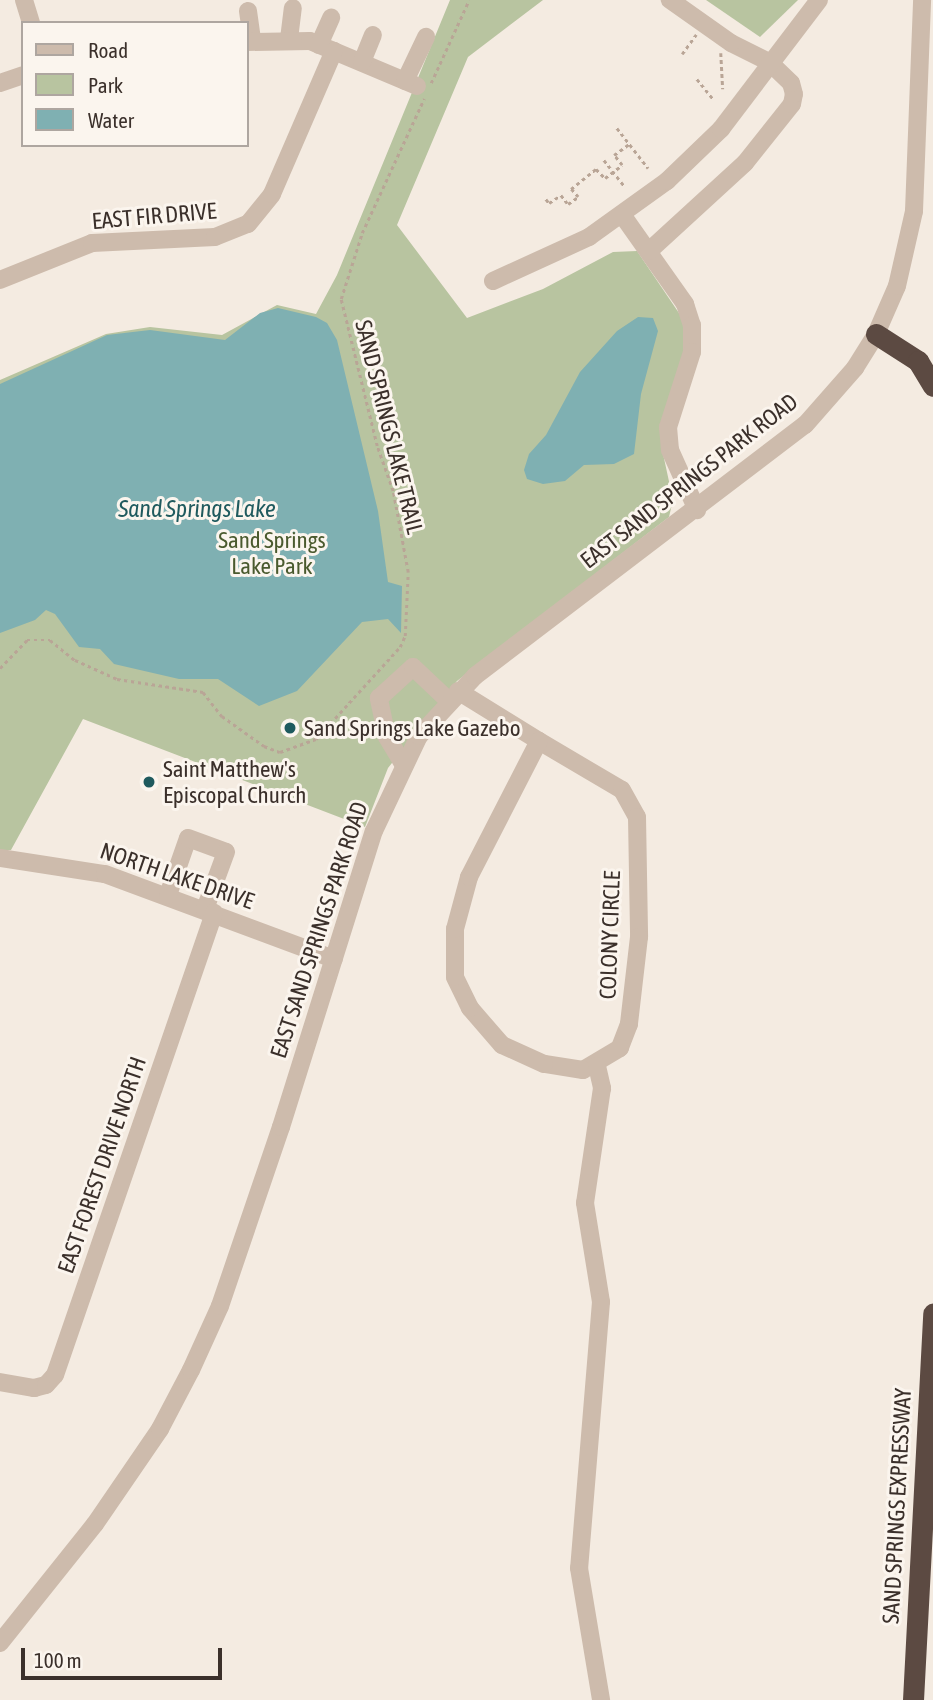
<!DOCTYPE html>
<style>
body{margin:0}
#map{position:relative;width:933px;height:1700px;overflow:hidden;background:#f4ebe1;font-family:"Asap Condensed",sans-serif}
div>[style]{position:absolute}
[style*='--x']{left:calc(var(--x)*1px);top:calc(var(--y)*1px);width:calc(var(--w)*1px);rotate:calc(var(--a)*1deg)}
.green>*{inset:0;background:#b8c4a0}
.water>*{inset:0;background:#7fb0b2}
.path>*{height:2.5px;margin-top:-1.25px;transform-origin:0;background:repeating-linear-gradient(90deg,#b9a596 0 3.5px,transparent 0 7px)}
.minor>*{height:18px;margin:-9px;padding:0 9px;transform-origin:9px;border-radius:9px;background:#cdbbac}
.highway>*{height:21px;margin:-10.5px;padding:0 10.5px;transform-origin:10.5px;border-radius:10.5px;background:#5c4a42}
.dots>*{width:19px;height:19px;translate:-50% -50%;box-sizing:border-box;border:4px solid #fbf5ee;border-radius:50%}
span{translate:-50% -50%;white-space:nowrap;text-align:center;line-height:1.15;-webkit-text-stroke:6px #fbf5ee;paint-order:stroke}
.street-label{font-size:23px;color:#3b302b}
.park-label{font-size:23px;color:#4a5a2e}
.poi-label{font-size:23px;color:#3b302b}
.left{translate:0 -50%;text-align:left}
.water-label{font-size:24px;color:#1f5a5e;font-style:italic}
.legend{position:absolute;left:21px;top:21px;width:228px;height:126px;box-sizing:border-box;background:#fbf5ee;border:2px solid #aea6a0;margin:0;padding:9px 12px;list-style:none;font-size:21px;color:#3b302b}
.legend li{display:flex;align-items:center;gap:14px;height:35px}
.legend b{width:35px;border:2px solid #aea6a0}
.scale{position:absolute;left:21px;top:1648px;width:201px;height:32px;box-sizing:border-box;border:4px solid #3b302b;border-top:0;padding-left:9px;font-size:21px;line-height:24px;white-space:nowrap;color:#3b302b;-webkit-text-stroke:5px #fbf5ee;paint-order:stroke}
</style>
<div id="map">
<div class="green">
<div style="clip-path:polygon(450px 0,543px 0,468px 57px,397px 225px,467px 318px,543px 289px,613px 252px,637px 251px,685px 322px,685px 352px,662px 449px,673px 500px,669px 517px,457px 681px,388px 768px,365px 827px,83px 719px,11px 850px,0 850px,0 380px,106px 334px,150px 327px,222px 335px,277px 305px,316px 314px,337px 275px)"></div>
<div style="clip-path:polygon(706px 0,798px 0,760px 37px)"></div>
</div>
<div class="water">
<div style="clip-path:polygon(278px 308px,316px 317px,327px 323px,337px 340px,378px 511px,388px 582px,402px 586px,401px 633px,388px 619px,362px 622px,297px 691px,259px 706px,218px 679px,179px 679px,114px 664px,100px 649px,79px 647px,55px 614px,46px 610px,35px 620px,0 633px,0 384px,107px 335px,150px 330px,225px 340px,260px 313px)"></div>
<div style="clip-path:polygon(638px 317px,653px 318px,658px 331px,641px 394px,634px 454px,614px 464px,584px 465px,565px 481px,543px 484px,527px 479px,524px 470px,529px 454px,546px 435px,580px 372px,617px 331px)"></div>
</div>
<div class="path">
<div style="--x:721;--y:53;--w:36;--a:87"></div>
<div style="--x:682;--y:54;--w:24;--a:-54"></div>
<div style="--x:697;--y:79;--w:27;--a:51"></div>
<div style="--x:431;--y:83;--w:91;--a:-65.4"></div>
<div style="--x:617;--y:128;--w:51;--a:52.2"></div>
<div style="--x:604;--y:160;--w:33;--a:52"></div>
<div style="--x:546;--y:199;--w:5;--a:53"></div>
<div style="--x:549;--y:203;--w:14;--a:-34"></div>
<div style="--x:561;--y:195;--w:11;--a:52"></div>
<div style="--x:568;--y:204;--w:12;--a:-35"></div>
<div style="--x:578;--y:197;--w:11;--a:-131"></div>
<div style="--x:571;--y:189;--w:32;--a:-39"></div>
<div style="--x:596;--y:169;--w:13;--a:45"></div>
<div style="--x:605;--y:178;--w:21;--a:-37"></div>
<div style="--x:622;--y:165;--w:13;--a:-129"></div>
<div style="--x:614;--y:155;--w:19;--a:-36"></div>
<div style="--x:0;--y:668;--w:39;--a:-46"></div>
<div style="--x:27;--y:640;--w:23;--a:0"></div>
<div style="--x:50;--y:640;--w:32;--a:39"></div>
<div style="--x:75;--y:660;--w:46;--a:24.3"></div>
<div style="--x:117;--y:679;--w:87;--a:8.6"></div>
<div style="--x:203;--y:692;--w:31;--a:52"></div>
<div style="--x:222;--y:716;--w:52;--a:35.5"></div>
<div style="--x:264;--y:746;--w:17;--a:21"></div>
<div style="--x:280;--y:752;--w:38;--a:-20"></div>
<div style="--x:316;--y:739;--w:125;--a:-47.6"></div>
<div style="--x:400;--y:647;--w:12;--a:-66"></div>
<div style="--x:405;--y:636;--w:64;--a:-87.3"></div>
<div style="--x:408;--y:572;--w:82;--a:-100.5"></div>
<div style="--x:393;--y:491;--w:48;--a:-109.6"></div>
<div style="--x:377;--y:446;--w:151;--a:-103.8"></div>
<div style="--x:341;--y:299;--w:69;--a:-72.3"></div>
<div style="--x:362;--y:233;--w:148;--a:-65.2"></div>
</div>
<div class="minor">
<div style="--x:24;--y:0;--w:24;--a:73"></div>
<div style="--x:248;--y:11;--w:30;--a:82"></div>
<div style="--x:289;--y:39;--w:31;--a:-83"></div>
<div style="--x:247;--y:42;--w:63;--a:-0.9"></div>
<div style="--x:310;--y:41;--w:116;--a:22.8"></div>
<div style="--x:319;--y:45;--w:30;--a:-66"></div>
<div style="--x:362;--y:62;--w:29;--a:-68"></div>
<div style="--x:405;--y:81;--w:49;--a:-64.5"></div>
<div style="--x:0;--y:83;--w:24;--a:-19"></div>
<div style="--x:623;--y:216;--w:108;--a:54.8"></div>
<div style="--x:685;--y:304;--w:22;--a:72"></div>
<div style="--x:692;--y:325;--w:27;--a:90"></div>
<div style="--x:692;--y:352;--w:79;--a:107.7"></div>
<div style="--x:668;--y:427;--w:23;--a:85"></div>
<div style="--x:670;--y:450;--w:66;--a:65.8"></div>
<div style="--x:649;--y:251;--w:130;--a:-42.5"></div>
<div style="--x:745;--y:163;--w:75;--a:-51.5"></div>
<div style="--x:792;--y:104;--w:10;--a:-79"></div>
<div style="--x:794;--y:94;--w:11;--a:-105"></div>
<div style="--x:791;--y:83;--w:30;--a:-136"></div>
<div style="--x:769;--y:62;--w:42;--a:-153.4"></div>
<div style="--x:731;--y:43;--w:75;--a:-144.8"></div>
<div style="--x:0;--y:280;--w:99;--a:-21.9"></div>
<div style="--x:92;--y:243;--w:123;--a:-2.8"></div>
<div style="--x:215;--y:237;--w:35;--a:-22"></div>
<div style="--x:248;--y:224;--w:38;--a:-51"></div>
<div style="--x:272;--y:194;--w:156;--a:-66.6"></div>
<div style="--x:493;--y:281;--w:106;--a:-24.6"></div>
<div style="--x:589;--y:237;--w:96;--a:-35.7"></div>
<div style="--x:667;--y:181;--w:75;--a:-43.9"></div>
<div style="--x:721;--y:129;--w:162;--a:-52.8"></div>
<div style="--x:458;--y:691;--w:95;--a:31.7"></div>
<div style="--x:539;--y:741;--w:96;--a:30.6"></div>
<div style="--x:622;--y:790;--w:31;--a:61"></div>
<div style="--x:637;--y:817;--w:120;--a:89"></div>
<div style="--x:639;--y:937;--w:88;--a:96.6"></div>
<div style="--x:629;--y:1024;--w:26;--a:111"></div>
<div style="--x:620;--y:1048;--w:43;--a:149.3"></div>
<div style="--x:583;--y:1070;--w:39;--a:-171"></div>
<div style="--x:544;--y:1064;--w:46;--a:-155.7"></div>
<div style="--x:502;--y:1045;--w:49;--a:-130.9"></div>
<div style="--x:470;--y:1008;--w:34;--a:-116"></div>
<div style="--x:455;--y:977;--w:48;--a:-90"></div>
<div style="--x:455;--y:929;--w:54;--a:-74.9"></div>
<div style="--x:469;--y:877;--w:153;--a:-62.8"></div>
<div style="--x:402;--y:762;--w:29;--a:-121"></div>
<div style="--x:387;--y:737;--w:40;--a:-102"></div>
<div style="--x:379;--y:698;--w:46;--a:-42.4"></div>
<div style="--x:413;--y:667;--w:50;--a:43.4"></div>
<div style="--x:0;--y:858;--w:106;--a:8.7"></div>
<div style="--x:105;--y:874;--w:244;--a:20.4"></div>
<div style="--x:168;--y:895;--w:60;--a:-70.7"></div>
<div style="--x:188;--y:838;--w:40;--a:20.2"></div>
<div style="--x:226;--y:852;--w:61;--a:110.2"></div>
<div style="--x:597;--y:1066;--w:23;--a:77"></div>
<div style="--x:602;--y:1088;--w:116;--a:98.4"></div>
<div style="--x:585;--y:1203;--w:100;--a:80.8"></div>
<div style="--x:601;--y:1302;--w:267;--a:94.7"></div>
<div style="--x:579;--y:1568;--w:134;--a:80.5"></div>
<div style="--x:0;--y:1382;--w:35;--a:10"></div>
<div style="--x:34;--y:1388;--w:12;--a:-14"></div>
<div style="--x:46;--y:1385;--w:13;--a:-48"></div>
<div style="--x:55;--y:1375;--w:489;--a:-71"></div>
<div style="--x:0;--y:1643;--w:152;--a:-51.4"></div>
<div style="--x:95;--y:1524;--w:115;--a:-55.6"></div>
<div style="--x:160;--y:1429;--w:67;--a:-62.3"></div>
<div style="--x:191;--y:1370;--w:70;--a:-65.6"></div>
<div style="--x:220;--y:1306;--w:189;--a:-71.2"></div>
<div style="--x:281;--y:1127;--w:310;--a:-72.6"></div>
<div style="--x:374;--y:831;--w:105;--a:-64.7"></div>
<div style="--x:419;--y:736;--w:82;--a:-47"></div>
<div style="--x:475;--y:676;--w:415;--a:-37.3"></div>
<div style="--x:805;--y:425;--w:76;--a:-48.7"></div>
<div style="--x:855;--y:368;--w:40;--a:-58"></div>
<div style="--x:876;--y:334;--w:52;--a:-66.4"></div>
<div style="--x:897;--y:286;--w:77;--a:-77.2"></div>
<div style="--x:914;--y:211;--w:211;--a:-87.8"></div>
</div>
<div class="highway">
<div style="--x:876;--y:334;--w:50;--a:32.7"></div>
<div style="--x:918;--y:361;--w:29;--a:59"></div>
<div style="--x:913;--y:1700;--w:387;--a:-87"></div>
</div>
<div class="dots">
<div style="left:290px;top:728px;background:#1f5a5e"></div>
<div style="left:149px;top:782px;background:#1f5a5e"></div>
</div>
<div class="street-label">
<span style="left:154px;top:216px;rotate:-5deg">EAST FIR DRIVE</span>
<span style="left:389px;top:427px;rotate:76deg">SAND SPRINGS LAKE TRAIL</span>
<span style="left:689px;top:481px;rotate:-38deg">EAST SAND SPRINGS PARK ROAD</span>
<span style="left:177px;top:876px;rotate:19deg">NORTH LAKE DRIVE</span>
<span style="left:319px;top:930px;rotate:-72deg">EAST SAND SPRINGS PARK ROAD</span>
<span style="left:610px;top:935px;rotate:-88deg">COLONY CIRCLE</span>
<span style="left:102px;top:1165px;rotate:-71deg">EAST FOREST DRIVE NORTH</span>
<span style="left:897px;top:1506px;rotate:-87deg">SAND SPRINGS EXPRESSWAY</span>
</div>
<div class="park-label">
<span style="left:272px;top:553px">Sand Springs<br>Lake Park</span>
</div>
<div class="poi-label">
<span class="left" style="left:304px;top:728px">Sand Springs Lake Gazebo</span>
<span class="left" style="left:163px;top:782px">Saint Matthew's<br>Episcopal Church</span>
</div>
<div class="water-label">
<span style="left:197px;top:509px">Sand Springs Lake</span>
</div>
<ul class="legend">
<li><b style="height:9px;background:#cdbbac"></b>Road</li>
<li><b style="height:19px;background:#b8c4a0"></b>Park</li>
<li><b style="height:19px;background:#7fb0b2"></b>Water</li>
</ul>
<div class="scale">100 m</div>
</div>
